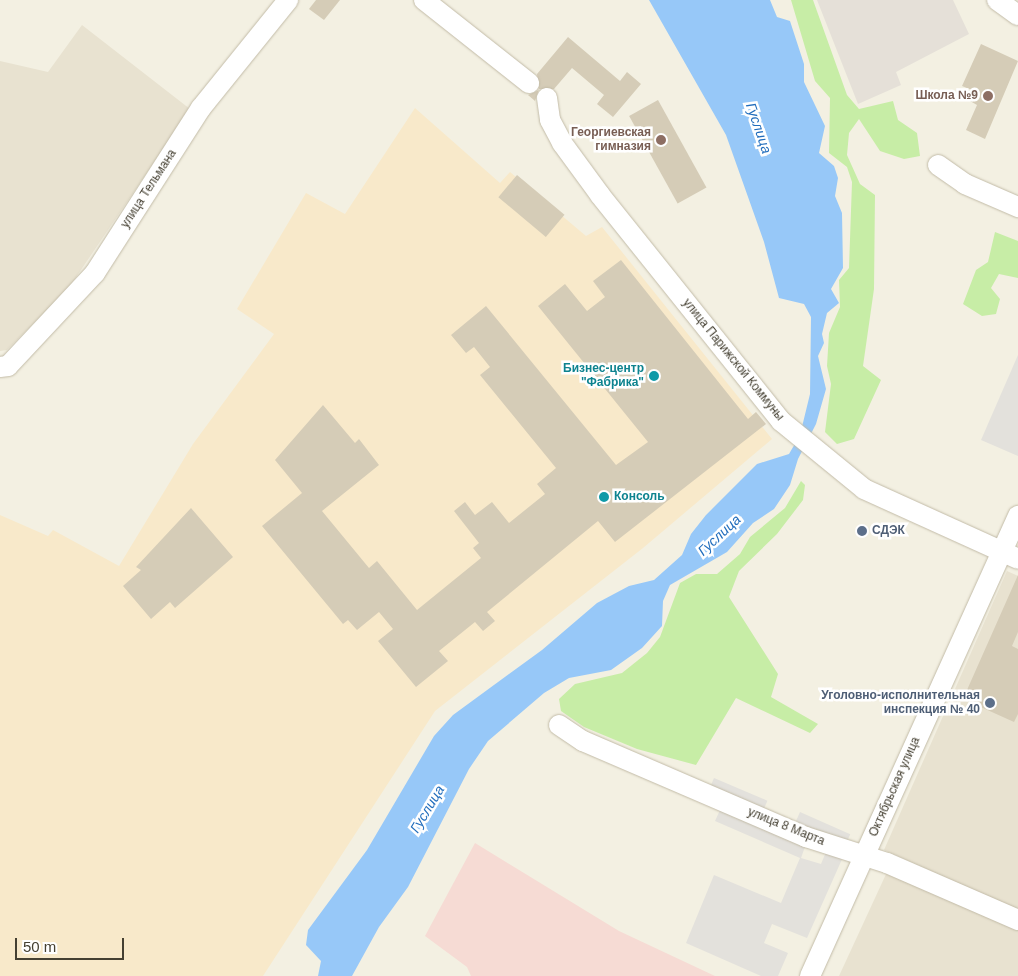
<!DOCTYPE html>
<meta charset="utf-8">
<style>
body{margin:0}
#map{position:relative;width:1018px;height:976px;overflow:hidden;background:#f3f0e2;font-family:Helvetica,sans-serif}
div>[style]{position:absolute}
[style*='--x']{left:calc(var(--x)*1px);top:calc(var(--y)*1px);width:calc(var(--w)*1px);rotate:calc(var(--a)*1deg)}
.residential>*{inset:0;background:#e8e2d0}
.commercial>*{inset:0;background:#f8e9ca}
.industrial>*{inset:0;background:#e5e0d8}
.medical>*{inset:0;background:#f6dbd4}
.green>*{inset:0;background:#c7eda6}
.parking>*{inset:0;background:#e3e1dc;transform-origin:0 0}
.water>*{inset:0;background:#97c8f8}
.building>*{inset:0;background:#d5ccb7;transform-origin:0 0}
.roads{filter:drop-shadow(0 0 1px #c2bba7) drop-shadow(0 0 1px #c2bba7)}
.minor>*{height:20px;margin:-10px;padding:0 10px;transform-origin:10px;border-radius:10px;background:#fff}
.dots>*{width:14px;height:14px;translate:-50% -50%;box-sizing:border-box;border:2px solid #fff;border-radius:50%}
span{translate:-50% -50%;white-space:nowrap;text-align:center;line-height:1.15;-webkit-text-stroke:5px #fff;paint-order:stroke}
.education-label{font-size:12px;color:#785e54;font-weight:700}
.right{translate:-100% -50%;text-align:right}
.street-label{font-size:12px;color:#454032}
.culture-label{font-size:12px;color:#0d838f;font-weight:700}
.left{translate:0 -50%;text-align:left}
.service-label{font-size:12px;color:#4e5e75;font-weight:700}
.water-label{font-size:14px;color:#216dbc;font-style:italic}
.scale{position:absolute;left:15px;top:938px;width:109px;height:22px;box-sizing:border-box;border:2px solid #454032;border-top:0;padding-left:6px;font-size:15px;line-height:18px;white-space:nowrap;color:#454032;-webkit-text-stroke:4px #fff;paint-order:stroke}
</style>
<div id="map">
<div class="residential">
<div style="clip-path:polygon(82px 25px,190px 109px,68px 289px,7px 350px,0 351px,0 61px,48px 72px)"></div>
<div style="clip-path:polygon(1007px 571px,1018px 576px,1018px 910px,884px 850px)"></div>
<div style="clip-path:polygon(887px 872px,1018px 930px,1018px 976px,839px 976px)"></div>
</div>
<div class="commercial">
<div style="clip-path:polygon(415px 108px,500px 183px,510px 172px,586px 236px,602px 227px,772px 439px,643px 548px,435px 711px,263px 976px,0 976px,0 515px,48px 536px,53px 530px,119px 566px,193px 444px,274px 334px,237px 309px,306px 193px,345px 214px)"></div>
</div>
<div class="industrial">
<div style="clip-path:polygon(817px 0,953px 0,969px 34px,896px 72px,901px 85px,858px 104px)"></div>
</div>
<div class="medical">
<div style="clip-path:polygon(475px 843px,619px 931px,715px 976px,471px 976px,467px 967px,425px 936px)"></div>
</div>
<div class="green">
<div style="clip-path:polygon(791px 0,813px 0,847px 95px,859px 109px,893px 101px,898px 120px,917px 133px,920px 156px,904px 159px,880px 151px,859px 119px,849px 133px,847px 155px,860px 184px,875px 195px,874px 289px,863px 366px,881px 380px,854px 439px,837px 444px,825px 432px,831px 384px,827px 366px,829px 333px,840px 307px,839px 280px,849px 268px,852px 182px,847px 167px,829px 153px,830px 98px,815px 81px)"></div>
<div style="clip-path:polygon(995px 232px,1018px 241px,1018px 278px,999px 274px,991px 288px,1000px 299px,996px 314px,982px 316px,963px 304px,976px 270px,988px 262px)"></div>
<div style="clip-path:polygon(801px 481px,805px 485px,803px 500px,777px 534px,739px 571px,729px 597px,778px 674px,771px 697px,818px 724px,810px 733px,736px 698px,696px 765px,637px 749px,584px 727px,561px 711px,559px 699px,575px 684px,622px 673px,647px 653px,660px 637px,680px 583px,696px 574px,717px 574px,740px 554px,750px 537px,785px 508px)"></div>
</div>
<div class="parking">
<div style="clip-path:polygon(1018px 355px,1018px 456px,981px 440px)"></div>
<div style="left:714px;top:778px;width:58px;height:12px;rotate:23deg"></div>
<div style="clip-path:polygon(721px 808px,806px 844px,801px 858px,821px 864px,826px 852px,843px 857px,807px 938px,772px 924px,764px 943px,788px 953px,778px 976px,761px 976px,686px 943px,714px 875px,781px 903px,800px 858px,715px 821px)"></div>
<div style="left:800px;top:812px;width:55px;height:13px;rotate:24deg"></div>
</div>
<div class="water">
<div style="clip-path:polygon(649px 0,770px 0,777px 17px,790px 21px,804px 64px,804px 82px,825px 126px,819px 153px,834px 166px,838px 178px,835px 196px,842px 213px,843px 268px,831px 289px,839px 303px,827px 313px,822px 334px,824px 343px,818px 356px,826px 389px,816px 424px,798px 459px,790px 485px,774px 509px,753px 523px,727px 552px,670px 585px,663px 601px,662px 626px,642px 648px,611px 670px,569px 678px,544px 693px,488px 741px,469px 769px,408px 887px,379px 927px,352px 976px,318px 976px,321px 961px,306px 945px,308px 930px,367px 850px,434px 736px,453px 715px,542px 650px,597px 603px,629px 586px,654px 580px,682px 555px,691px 534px,706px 515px,757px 464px,789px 454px,800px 435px,810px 394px,811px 317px,804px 304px,779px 298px,764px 242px,726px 135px)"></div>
</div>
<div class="building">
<div style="clip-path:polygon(316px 0,340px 0,324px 20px,309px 9px)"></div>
<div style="clip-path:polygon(568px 37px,620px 81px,627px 72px,641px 84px,613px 117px,597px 104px,604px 95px,572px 68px,554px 89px,539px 89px,535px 101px,528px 95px,539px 90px,537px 74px)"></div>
<div style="clip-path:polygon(981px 44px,1018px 61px,985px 139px,966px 130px,977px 105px,970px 101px,974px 91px,962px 86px)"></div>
<div style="left:658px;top:100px;width:100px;height:33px;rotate:61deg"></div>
<div style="left:517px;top:175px;width:62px;height:29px;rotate:40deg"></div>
<div style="clip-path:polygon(621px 260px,748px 419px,756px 412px,766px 424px,615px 542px,598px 521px,487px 612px,495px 621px,483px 631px,475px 622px,439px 651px,448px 661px,416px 687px,378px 641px,393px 629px,379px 612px,357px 630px,348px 620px,343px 624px,262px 526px,302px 493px,275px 460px,323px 405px,355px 443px,359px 439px,379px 465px,322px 511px,369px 568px,377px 561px,417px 610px,481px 558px,473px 548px,479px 543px,454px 511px,465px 502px,475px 515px,492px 502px,509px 523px,545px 494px,537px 484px,556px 468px,480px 375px,490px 367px,474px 347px,466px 353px,451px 335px,486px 306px,616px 465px,648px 442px,538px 306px,565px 284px,587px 311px,605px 297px,593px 281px)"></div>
<div style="clip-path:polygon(191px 508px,233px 557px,175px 608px,170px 602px,151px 619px,123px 586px,141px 570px,136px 567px)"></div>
<div style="clip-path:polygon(1018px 575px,1018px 632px,1012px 646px,1018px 649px,1018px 714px,1014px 722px,963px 699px)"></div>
</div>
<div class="roads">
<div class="minor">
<div style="--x:424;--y:0;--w:134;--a:38.3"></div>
<div style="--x:997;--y:0;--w:26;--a:36"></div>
<div style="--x:547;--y:98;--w:22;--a:82"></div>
<div style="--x:550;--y:120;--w:26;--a:62"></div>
<div style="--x:562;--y:143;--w:64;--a:53.8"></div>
<div style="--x:600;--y:195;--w:290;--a:51.3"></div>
<div style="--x:781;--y:421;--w:107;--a:39.3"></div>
<div style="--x:864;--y:489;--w:169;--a:24.4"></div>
<div style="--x:938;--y:165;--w:33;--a:35"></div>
<div style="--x:965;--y:184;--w:58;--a:23.5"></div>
<div style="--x:0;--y:367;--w:8;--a:-7"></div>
<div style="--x:8;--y:366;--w:127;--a:-46.9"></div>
<div style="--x:95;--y:273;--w:196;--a:-57.3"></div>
<div style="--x:201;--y:108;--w:139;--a:-51.1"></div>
<div style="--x:559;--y:725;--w:29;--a:34"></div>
<div style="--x:583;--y:741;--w:243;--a:23.3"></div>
<div style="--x:806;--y:837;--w:85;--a:17.8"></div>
<div style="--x:887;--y:863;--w:143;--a:23.5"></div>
<div style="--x:810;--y:976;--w:505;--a:-65.67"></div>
</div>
</div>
<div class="dots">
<div style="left:988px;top:96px;background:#8d6e63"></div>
<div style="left:661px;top:140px;background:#8d6e63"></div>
<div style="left:654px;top:376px;background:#0f9aa8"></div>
<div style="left:604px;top:497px;background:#0f9aa8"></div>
<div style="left:862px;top:531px;background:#5c6f8a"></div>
<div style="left:990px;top:703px;background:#5c6f8a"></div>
</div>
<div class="education-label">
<span class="right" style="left:978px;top:96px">Школа №9</span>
<span class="right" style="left:651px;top:140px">Георгиевская<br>гимназия</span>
</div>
<div class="street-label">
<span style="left:149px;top:189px;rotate:-57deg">улица Тельмана</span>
<span style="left:733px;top:360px;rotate:51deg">улица Парижской Коммуны</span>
<span style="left:895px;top:787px;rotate:-66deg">Октябрьская улица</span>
<span style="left:786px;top:827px;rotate:22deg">улица 8 Марта</span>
</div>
<div class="culture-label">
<span class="right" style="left:644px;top:376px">Бизнес-центр<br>"Фабрика"</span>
<span class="left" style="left:614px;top:497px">Консоль</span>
</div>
<div class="service-label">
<span class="left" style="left:872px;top:531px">СДЭК</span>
<span class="right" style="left:980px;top:703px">Уголовно-исполнительная<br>инспекция № 40</span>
</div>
<div class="water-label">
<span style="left:759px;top:128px;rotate:71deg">Гуслица</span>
<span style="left:719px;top:535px;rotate:-43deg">Гуслица</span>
<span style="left:427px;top:809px;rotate:-59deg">Гуслица</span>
</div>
<div class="scale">50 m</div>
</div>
